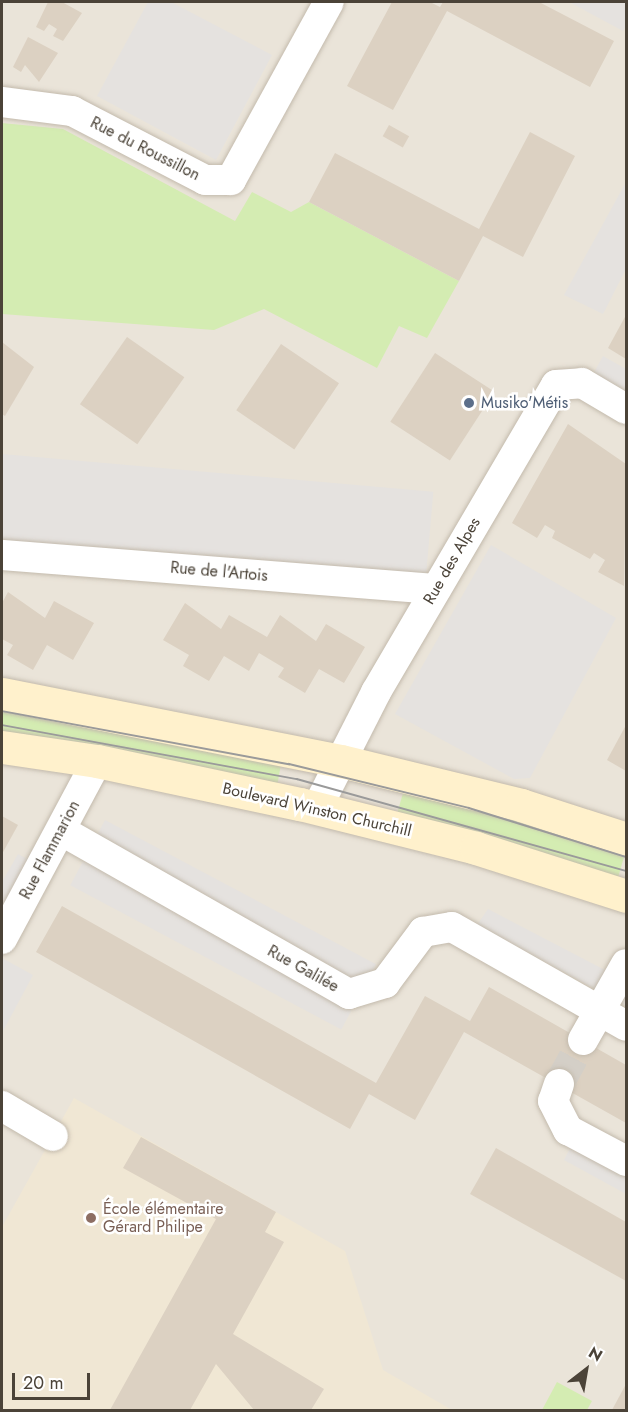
<!DOCTYPE html>
<meta charset="utf-8">
<style>
body{margin:0}
#map{position:relative;width:628px;height:1412px;overflow:hidden;background:#f6f2eb;font-family:Jost,sans-serif}
div>[style]{position:absolute}
[style*='--x']{left:calc(var(--x)*1px);top:calc(var(--y)*1px);width:calc(var(--w)*1px);rotate:calc(var(--a)*1deg)}
.residential>*{inset:0;background:#eae4d9;transform-origin:0 0}
.education>*{inset:0;background:#f0e7d4}
.green>*{inset:0;background:#d4ecb2;transform-origin:0 0}
.parking>*{inset:0;background:#e5e2df;transform-origin:0 0}
.building>*{inset:0;background:#dcd1c2;transform-origin:0 0}
.street-tunnel>*{height:30px;margin-top:-15px;transform-origin:0;background:repeating-linear-gradient(90deg,#d4cfc7 0 30px,transparent 0 45px)}
.roads{filter:drop-shadow(0 0 2px #c3baac) drop-shadow(0 0 2px #c3baac)}
.street>*{height:30px;margin:-15px;padding:0 15px;transform-origin:15px;border-radius:15px;background:#fff}
.secondary>*{height:33px;margin:-16.5px;padding:0 16.5px;transform-origin:16.5px;border-radius:16.5px;background:#fff1cc}
.tram>*{height:1.5px;margin:-0.75px;padding:0 0.75px;transform-origin:0.75px;border-radius:0.75px;background:#9a9a9a}
.dots>*{width:16px;height:16px;translate:-50% -50%;box-sizing:border-box;border:3px solid #fff;border-radius:50%}
span{translate:-50% -50%;white-space:nowrap;text-align:center;line-height:1.15;-webkit-text-stroke:5px #fff;paint-order:stroke}
.street-label{font-size:16px;color:#4b4338}
.service-label{font-size:16px;color:#4e5e75}
.left{translate:0 -50%;text-align:left}
.education-label{font-size:16px;color:#785e54}
.frame{position:absolute;inset:0;border:3px solid #4b4338;pointer-events:none}
.north{position:absolute;left:556px;top:1340px;width:60px;height:60px;-webkit-text-stroke:4px #fff;paint-order:stroke;rotate:31deg;font-size:16px;font-weight:700;line-height:24px;text-align:center;color:#4b4338}
.north::after{content:'';display:block;margin:auto;width:21px;height:27px;background:#4b4338;clip-path:polygon(50% 0,100% 100%,50% 72%,0 100%)}
.scale{position:absolute;left:12px;top:1373px;width:78px;height:27px;box-sizing:border-box;border:3px solid #4b4338;border-top:0;padding-left:8px;font-size:18px;line-height:21px;white-space:nowrap;color:#4b4338;-webkit-text-stroke:4px #fff;paint-order:stroke}
</style>
<div id="map">
<div class="residential">
<div style="left:2px;top:2px;width:624px;height:1408px"></div>
</div>
<div class="education">
<div style="clip-path:polygon(74px 1098px,345px 1251px,383px 1370px,452px 1410px,2px 1410px,2px 1227px)"></div>
</div>
<div class="green">
<div style="clip-path:polygon(2px 123px,63px 129px,235px 221px,252px 192px,291px 212px,309px 202px,459px 281px,427px 338px,399px 326px,377px 368px,264px 309px,214px 330px,2px 314px)"></div>
<div style="left:2px;top:705px;width:285px;height:32px;rotate:10deg"></div>
<div style="left:405px;top:786px;width:230px;height:31px;rotate:16deg"></div>
<div style="clip-path:polygon(557px 1382px,592px 1401px,587px 1410px,542px 1410px)"></div>
</div>
<div class="parking">
<div style="clip-path:polygon(148px 2px,171px 2px,272px 55px,216px 160px,97px 96px)"></div>
<div style="clip-path:polygon(569px 2px,626px 2px,626px 26px,623px 31px)"></div>
<div style="clip-path:polygon(626px 182px,626px 269px,603px 314px,564px 295px)"></div>
<div style="clip-path:polygon(603px 356px,626px 369px,626px 398px,591px 378px)"></div>
<div style="left:2px;top:454px;width:433px;height:88px;rotate:5deg"></div>
<div style="clip-path:polygon(491px 545px,616px 618px,530px 778px,514px 779px,395px 714px)"></div>
<div style="left:105px;top:820px;width:307px;height:74px;rotate:28deg"></div>
<div style="clip-path:polygon(18px 854px,50px 871px,2px 958px,33px 975px,2px 1033px,2px 882px)"></div>
<div style="clip-path:polygon(488px 909px,626px 981px,626px 1006px,477px 925px)"></div>
<div style="clip-path:polygon(573px 1142px,626px 1172px,626px 1194px,564px 1160px)"></div>
</div>
<div class="building">
<div style="clip-path:polygon(48px 2px,62px 2px,82px 13px,63px 41px,53px 36px,57px 29px,49px 24px,44px 31px,36px 27px)"></div>
<div style="clip-path:polygon(392px 2px,430px 2px,440px 7px,443px 2px,539px 2px,614px 41px,590px 87px,447px 11px,393px 110px,347px 86px)"></div>
<div style="clip-path:polygon(28px 37px,58px 53px,39px 82px,25px 65px,21px 72px,13px 67px)"></div>
<div style="left:389px;top:125px;width:23px;height:13px;rotate:29deg"></div>
<div style="clip-path:polygon(530px 132px,575px 156px,523px 257px,483px 236px,459px 281px,309px 202px,335px 153px,479px 229px)"></div>
<div style="clip-path:polygon(626px 315px,626px 359px,608px 348px)"></div>
<div style="left:127px;top:337px;width:70px;height:82px;rotate:35deg"></div>
<div style="clip-path:polygon(2px 342px,34px 367px,5px 416px,2px 414px)"></div>
<div style="left:281px;top:344px;width:70px;height:80px;rotate:34deg"></div>
<div style="left:435px;top:353px;width:71px;height:82px;rotate:33deg"></div>
<div style="clip-path:polygon(568px 424px,626px 464px,624px 586px,598px 572px,605px 560px,594px 553px,590px 559px,552px 538px,555px 531px,545px 525px,537px 538px,512px 523px)"></div>
<div style="clip-path:polygon(8px 592px,45px 618px,54px 601px,94px 623px,73px 660px,47px 645px,33px 670px,7px 655px,13px 645px,2px 639px,2px 603px)"></div>
<div style="clip-path:polygon(185px 603px,221px 629px,229px 615px,267px 637px,280px 615px,316px 641px,326px 624px,365px 647px,344px 683px,319px 669px,305px 693px,278px 677px,284px 668px,259px 653px,249px 671px,224px 656px,209px 681px,183px 666px,189px 655px,163px 640px)"></div>
<div style="clip-path:polygon(626px 725px,626px 771px,607px 760px)"></div>
<div style="clip-path:polygon(2px 816px,18px 825px,2px 854px)"></div>
<div style="clip-path:polygon(62px 906px,376px 1083px,425px 996px,470px 1021px,489px 987px,626px 1065px,626px 1123px,464px 1032px,415px 1120px,369px 1094px,350px 1129px,36px 952px)"></div>
<div style="clip-path:polygon(141px 1137px,276px 1212px,265px 1232px,284px 1242px,233px 1334px,324px 1389px,311px 1410px,254px 1410px,216px 1364px,190px 1410px,110px 1410px,216px 1219px,123px 1168px)"></div>
<div style="clip-path:polygon(496px 1148px,626px 1222px,626px 1281px,470px 1194px)"></div>
<div style="clip-path:polygon(626px 1384px,626px 1410px,612px 1410px)"></div>
</div>
<div class="street-tunnel">
<div style="--x:559;--y:1084;--w:50;--a:-61.4"></div>
</div>
<div class="roads">
<div class="street">
<div style="--x:2;--y:102;--w:71;--a:7.3"></div>
<div style="--x:72;--y:111;--w:150;--a:27.4"></div>
<div style="--x:205;--y:180;--w:26;--a:0"></div>
<div style="--x:231;--y:180;--w:203;--a:-61.2"></div>
<div style="--x:2;--y:555;--w:435;--a:4.5"></div>
<div style="--x:317;--y:808;--w:130;--a:-63"></div>
<div style="--x:376;--y:692;--w:356;--a:-59.6"></div>
<div style="--x:556;--y:385;--w:26;--a:-4"></div>
<div style="--x:582;--y:383;--w:51;--a:30.6"></div>
<div style="--x:62;--y:831;--w:330;--a:29.6"></div>
<div style="--x:349;--y:994;--w:38;--a:-17"></div>
<div style="--x:385;--y:983;--w:64;--a:-53.3"></div>
<div style="--x:423;--y:932;--w:29;--a:-10"></div>
<div style="--x:452;--y:927;--w:200;--a:29.6"></div>
<div style="--x:2;--y:939;--w:202;--a:-61.9"></div>
<div style="--x:583;--y:1040;--w:87;--a:-60.5"></div>
<div style="--x:559;--y:1084;--w:18;--a:109"></div>
<div style="--x:553;--y:1101;--w:33;--a:63"></div>
<div style="--x:568;--y:1130;--w:66;--a:28.1"></div>
<div style="--x:2;--y:1106;--w:59;--a:30.5"></div>
</div>
<div class="secondary">
<div style="--x:2;--y:694;--w:346;--a:11.2"></div>
<div style="--x:341;--y:761;--w:185;--a:13.7"></div>
<div style="--x:521;--y:805;--w:110;--a:17.9"></div>
<div style="--x:2;--y:747;--w:96;--a:8.4"></div>
<div style="--x:97;--y:761;--w:208;--a:12"></div>
<div style="--x:300;--y:804;--w:181;--a:14"></div>
<div style="--x:476;--y:848;--w:157;--a:17.7"></div>
</div>
</div>
<div class="tram">
<div style="--x:2;--y:711;--w:292;--a:10.5"></div>
<div style="--x:289;--y:764;--w:185;--a:13.7"></div>
<div style="--x:469;--y:808;--w:164;--a:17.3"></div>
<div style="--x:2;--y:725;--w:300;--a:10.4"></div>
<div style="--x:297;--y:779;--w:342;--a:15.6"></div>
</div>
<div class="dots">
<div style="left:469px;top:403px;background:#5c6f8a"></div>
<div style="left:91px;top:1218px;background:#8d6e63"></div>
</div>
<div class="street-label">
<span style="left:145px;top:149px;rotate:27deg">Rue du Roussillon</span>
<span style="left:452px;top:561px;rotate:-60deg">Rue des Alpes</span>
<span style="left:219px;top:572px;rotate:5deg">Rue de l'Artois</span>
<span style="left:317px;top:810px;rotate:13deg">Boulevard Winston Churchill</span>
<span style="left:50px;top:850px;rotate:-62deg">Rue Flammarion</span>
<span style="left:303px;top:969px;rotate:29deg">Rue Galilée</span>
</div>
<div class="service-label">
<span class="left" style="left:481px;top:403px">Musiko'Métis</span>
</div>
<div class="education-label">
<span class="left" style="left:103px;top:1218px">École élémentaire<br>Gérard Philipe</span>
</div>
<div class="frame"></div>
<div class="north">N</div>
<div class="scale">20 m</div>
</div>
